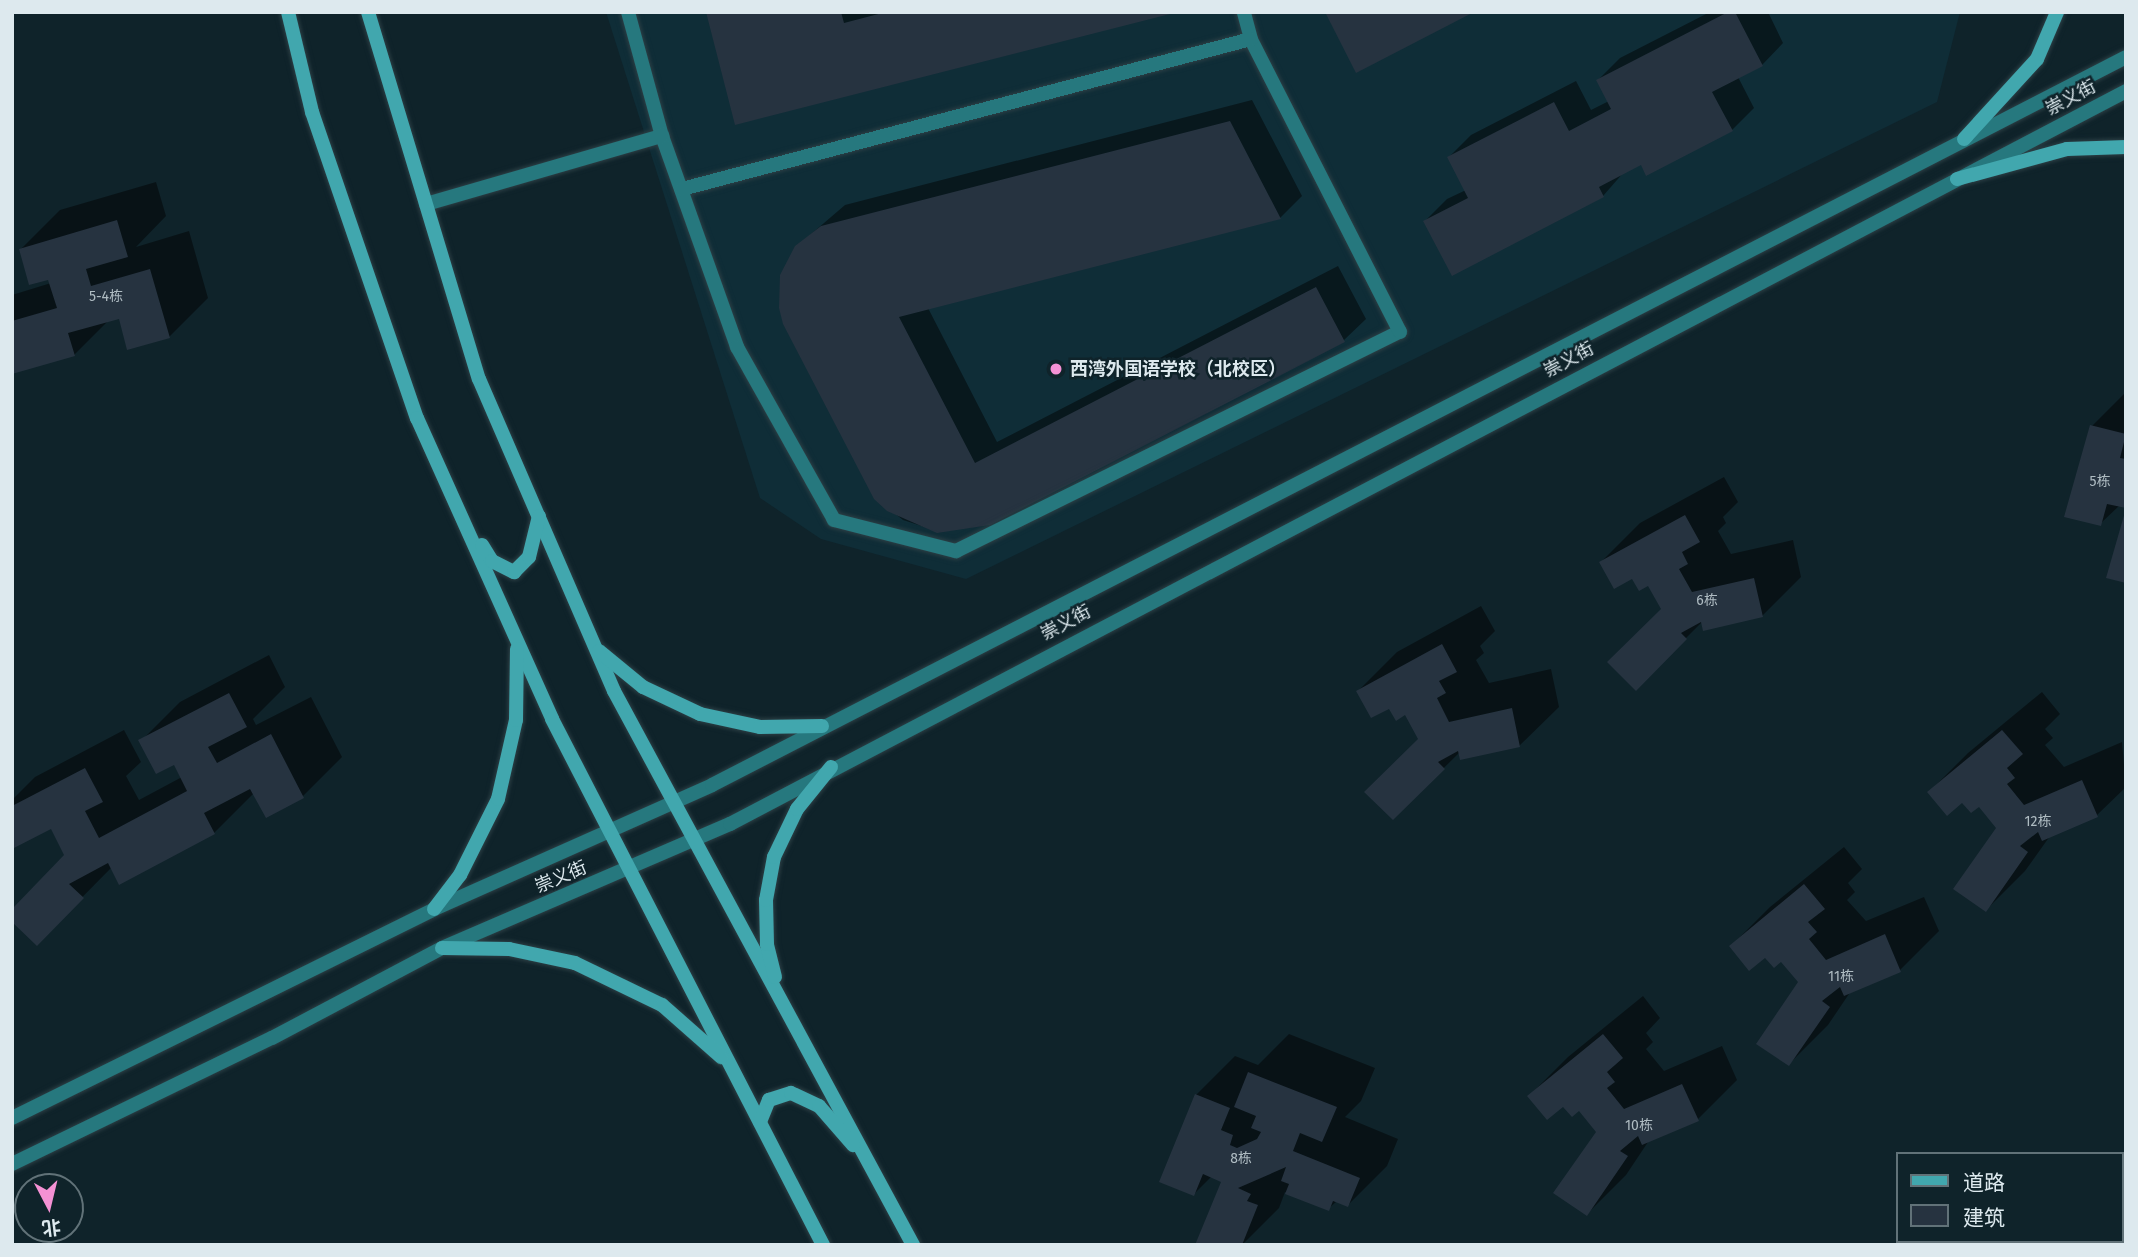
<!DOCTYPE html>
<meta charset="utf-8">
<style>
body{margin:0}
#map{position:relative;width:2138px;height:1257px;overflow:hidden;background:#0f232a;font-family:"Fira Sans","Noto Sans SC",sans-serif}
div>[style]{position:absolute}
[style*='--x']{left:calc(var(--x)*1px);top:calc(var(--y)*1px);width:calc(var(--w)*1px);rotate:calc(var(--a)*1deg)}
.built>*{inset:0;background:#0f2d37}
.shadow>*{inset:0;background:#0007}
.building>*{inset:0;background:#263340}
.roads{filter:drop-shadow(0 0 2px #2c3f45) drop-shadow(0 0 2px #2c3f45)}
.lane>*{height:14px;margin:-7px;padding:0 7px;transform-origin:7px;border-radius:7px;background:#26787e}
.street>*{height:14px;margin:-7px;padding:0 7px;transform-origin:7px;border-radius:7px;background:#26787e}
.secondary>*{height:14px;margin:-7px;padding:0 7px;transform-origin:7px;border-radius:7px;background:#41a7ae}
.dots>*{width:19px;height:19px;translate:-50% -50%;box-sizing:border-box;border:4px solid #0f232a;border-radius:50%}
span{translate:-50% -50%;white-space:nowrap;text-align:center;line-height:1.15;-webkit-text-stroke:5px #0f232a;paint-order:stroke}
.number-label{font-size:14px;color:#afbcc2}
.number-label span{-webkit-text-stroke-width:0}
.street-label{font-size:18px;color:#dde9ee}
.poi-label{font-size:18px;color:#dde9ee;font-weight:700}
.left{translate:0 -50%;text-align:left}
.frame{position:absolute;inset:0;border:14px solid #dde9ee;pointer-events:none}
.legend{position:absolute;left:1896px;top:1152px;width:228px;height:91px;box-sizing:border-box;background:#0f232a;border:2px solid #617278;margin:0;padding:9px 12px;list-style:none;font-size:21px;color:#dde9ee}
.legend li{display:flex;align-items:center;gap:14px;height:35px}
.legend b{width:35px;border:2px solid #617278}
.north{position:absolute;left:14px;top:1173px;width:70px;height:70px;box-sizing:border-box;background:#0f232a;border:2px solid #617278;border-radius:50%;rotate:173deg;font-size:19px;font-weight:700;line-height:28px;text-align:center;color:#dde9ee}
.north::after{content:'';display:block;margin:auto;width:24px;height:32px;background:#f491d4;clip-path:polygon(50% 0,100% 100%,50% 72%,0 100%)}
</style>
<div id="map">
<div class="built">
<div style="clip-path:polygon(606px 12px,1960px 12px,1937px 102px,966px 579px,821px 539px,760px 498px)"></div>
</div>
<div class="shadow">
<div style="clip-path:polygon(708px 12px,1170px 12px,736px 123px)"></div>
<div style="clip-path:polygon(1710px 12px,1768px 12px,1783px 43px,1762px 65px,1738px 77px,1754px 108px,1732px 130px,1642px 163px,1624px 172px,1603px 196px,1425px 221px,1447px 199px,1466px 190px,1449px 157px,1471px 135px,1576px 81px,1591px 110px,1609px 101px,1598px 80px,1620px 58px)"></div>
<div style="clip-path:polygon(1252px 100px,1302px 196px,1280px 218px,928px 308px,997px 442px,1338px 266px,1366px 319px,1344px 340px,937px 531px,903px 520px,876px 498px,796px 247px,845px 205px)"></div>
<div style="clip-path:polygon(156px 182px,166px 216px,136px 247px,189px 231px,208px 298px,169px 337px,120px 317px,109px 320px,74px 355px,12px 372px,12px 295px,51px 283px,21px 249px,60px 210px)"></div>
<div style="clip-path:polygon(2126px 392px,2126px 507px,2120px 505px,2100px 524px,2092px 426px)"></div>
<div style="clip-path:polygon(1724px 477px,1738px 502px,1723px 517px,1726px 523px,1718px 531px,1731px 554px,1793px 540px,1801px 577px,1762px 616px,1703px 621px,1636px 688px,1662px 609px,1648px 584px,1601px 562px,1640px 523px)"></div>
<div style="clip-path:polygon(1481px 606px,1495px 631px,1480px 646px,1484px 653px,1476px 660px,1489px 683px,1551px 669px,1559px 707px,1519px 746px,1460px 752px,1393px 818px,1420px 739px,1406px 713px,1358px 691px,1397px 652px)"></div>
<div style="clip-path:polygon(269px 655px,285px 687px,253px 719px,256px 725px,311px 697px,342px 757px,303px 796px,266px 816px,254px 793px,214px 833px,112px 867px,37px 943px,66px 855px,51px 827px,13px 847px,12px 800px,35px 777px,124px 730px,141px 762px,126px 776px,139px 800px,182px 777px,174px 763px,141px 741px,180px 702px)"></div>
<div style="clip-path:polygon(2042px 692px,2060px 714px,2045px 729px,2053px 738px,2045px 745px,2064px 767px,2122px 742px,2126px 787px,2097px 815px,2050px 836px,2025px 871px,1986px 910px,1998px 828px,1980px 805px,1929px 792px,1968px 753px)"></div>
<div style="clip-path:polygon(1844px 847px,1862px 869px,1848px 883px,1855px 892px,1847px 900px,1866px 921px,1924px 897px,1939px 931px,1900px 970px,1851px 991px,1828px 1025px,1789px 1064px,1800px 982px,1782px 959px,1731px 946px,1770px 907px)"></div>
<div style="clip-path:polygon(1643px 996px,1660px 1018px,1646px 1033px,1653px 1042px,1646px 1049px,1664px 1071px,1722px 1046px,1737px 1080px,1698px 1119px,1650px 1139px,1626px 1175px,1587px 1214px,1599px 1131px,1580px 1109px,1529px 1096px,1568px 1057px)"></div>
<div style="clip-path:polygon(1289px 1034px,1375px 1068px,1361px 1101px,1345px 1117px,1398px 1139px,1387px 1166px,1348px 1205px,1337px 1201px,1328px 1209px,1285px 1192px,1279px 1208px,1242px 1245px,1223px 1181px,1212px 1176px,1194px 1194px,1196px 1095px,1235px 1056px,1258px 1065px)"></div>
</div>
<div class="building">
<div style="clip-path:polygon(706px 12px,841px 12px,844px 23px,886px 12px,1174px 13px,735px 125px)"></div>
<div style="clip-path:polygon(1325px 12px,1474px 12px,1356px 73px)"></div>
<div style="clip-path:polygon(1728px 12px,1735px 12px,1763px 66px,1712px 92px,1733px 131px,1646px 176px,1641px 165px,1599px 187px,1604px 197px,1452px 276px,1423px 221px,1468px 198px,1447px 157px,1554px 102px,1569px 131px,1611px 109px,1596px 80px)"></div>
<div style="clip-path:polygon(1230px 121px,1281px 219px,899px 317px,975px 463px,1316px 287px,1345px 342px,990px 525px,937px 533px,887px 511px,874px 499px,783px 324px,779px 308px,780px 275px,795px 246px,821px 226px)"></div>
<div style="clip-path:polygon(117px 220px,128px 257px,86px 269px,91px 286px,150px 269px,170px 338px,127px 350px,119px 319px,68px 333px,75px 356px,12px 374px,12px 321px,57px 308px,48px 280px,29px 285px,19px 249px)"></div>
<div style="clip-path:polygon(2090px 425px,2126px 434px,2120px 458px,2126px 459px,2126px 508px,2107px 504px,2101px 526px,2064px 517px)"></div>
<div style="clip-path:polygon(2125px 512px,2126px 512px,2126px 583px,2106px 578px)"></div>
<div style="clip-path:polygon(1685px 515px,1700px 542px,1682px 552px,1688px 564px,1679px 569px,1692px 592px,1754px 578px,1763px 617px,1703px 631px,1701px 622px,1681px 633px,1687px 639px,1636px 691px,1607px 662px,1661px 609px,1648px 586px,1639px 591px,1632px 579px,1614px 589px,1599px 562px)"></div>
<div style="clip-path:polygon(1442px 644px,1457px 672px,1439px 681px,1446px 693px,1437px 698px,1449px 722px,1512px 708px,1520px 747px,1460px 760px,1458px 751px,1438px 762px,1445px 769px,1393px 820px,1364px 792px,1418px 739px,1405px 715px,1396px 721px,1389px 709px,1371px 718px,1356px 691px)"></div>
<div style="clip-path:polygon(229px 693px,247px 727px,208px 747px,217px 763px,271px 734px,304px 798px,266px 818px,250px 789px,204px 813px,215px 834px,119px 885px,108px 863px,69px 884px,84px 898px,37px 946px,12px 922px,12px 909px,64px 855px,51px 829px,12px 849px,12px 806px,85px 768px,103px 802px,85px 811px,99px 838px,187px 791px,174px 765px,156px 774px,138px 740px)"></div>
<div style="clip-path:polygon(2002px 730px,2023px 754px,2007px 768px,2015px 778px,2007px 784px,2024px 805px,2082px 780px,2098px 817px,2042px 841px,2038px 832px,2020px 846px,2028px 852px,1986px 912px,1953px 889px,1996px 828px,1979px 807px,1971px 813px,1962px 803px,1947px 816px,1927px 792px)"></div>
<div style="clip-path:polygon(1804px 884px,1825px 909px,1808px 922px,1817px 932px,1809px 939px,1826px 960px,1885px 934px,1901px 972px,1844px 996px,1840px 987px,1822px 1001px,1830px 1007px,1789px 1066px,1756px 1044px,1798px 982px,1781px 962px,1774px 968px,1765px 958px,1749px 971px,1729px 946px)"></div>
<div style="clip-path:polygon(1603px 1034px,1623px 1058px,1607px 1072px,1615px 1082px,1607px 1088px,1624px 1109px,1682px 1084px,1699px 1121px,1642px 1145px,1638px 1136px,1620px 1151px,1628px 1156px,1587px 1216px,1553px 1193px,1596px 1132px,1579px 1111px,1572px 1117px,1563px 1107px,1547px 1120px,1527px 1096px)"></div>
<div style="clip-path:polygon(1248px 1072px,1337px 1107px,1322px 1142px,1300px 1133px,1293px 1151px,1360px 1178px,1348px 1207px,1333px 1201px,1329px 1211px,1285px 1194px,1289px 1184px,1281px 1181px,1286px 1167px,1238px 1188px,1251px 1194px,1247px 1201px,1258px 1205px,1242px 1245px,1195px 1245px,1221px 1182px,1203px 1174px,1194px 1196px,1159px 1182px,1195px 1094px,1230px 1108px,1221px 1130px,1233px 1135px,1230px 1145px,1237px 1148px,1257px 1139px,1261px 1132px,1251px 1128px,1256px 1116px,1234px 1107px)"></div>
</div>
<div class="roads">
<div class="lane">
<div style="--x:628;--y:12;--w:129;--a:74.7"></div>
<div style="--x:662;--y:136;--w:224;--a:70.4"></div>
<div style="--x:737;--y:347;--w:198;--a:60.7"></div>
<div style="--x:834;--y:520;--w:126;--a:14.3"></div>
<div style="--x:956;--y:551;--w:495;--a:-26.3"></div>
<div style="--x:1400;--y:332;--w:329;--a:-117"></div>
<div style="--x:1251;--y:39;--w:28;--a:-105"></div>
<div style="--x:682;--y:189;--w:588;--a:-14.77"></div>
<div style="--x:426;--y:204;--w:246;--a:-16.1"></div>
</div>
<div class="street">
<div style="--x:12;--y:1118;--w:471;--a:-26.3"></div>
<div style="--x:434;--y:909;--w:304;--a:-24"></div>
<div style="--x:712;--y:785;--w:1590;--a:-27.24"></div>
<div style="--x:12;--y:1164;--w:289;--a:-25.9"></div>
<div style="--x:272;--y:1038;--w:192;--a:-27.9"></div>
<div style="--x:442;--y:948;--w:314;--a:-23.3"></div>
<div style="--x:730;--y:824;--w:1577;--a:-27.7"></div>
</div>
<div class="secondary">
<div style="--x:288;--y:12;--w:103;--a:76.5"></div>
<div style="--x:312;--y:112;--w:324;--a:71.1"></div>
<div style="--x:417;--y:418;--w:330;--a:65.8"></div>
<div style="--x:552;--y:719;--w:592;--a:62.74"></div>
<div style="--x:368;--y:12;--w:383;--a:73.2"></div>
<div style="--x:479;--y:379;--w:340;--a:66.6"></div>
<div style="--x:614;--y:691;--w:630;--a:61.64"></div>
<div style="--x:1964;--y:139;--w:108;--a:-47.6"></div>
<div style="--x:2037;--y:59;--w:51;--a:-66.9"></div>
<div style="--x:1957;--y:179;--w:114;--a:-15.3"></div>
<div style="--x:2067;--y:149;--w:59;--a:-1.9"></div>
<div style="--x:482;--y:545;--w:19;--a:58"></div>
<div style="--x:492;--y:561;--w:25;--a:27"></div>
<div style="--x:514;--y:572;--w:21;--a:-45"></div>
<div style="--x:529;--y:557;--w:42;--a:-76.3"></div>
<div style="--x:599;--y:651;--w:57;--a:39.3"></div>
<div style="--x:643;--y:687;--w:63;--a:25.3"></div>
<div style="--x:700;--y:714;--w:61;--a:12.2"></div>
<div style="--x:760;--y:727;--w:62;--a:-0.9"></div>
<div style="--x:434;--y:909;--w:43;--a:-52.6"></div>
<div style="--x:460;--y:875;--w:85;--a:-63.4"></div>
<div style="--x:498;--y:799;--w:81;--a:-77.2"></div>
<div style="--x:516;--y:720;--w:71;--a:-89.2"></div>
<div style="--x:442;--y:948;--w:67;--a:0.9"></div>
<div style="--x:509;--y:949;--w:67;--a:12"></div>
<div style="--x:575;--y:963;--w:97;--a:25.8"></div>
<div style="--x:662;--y:1005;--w:79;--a:41.4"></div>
<div style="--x:775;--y:977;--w:34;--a:-104"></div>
<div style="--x:767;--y:944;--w:44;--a:-91.3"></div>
<div style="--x:766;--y:900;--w:44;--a:-79.5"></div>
<div style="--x:774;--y:857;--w:53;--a:-64.4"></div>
<div style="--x:797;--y:809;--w:54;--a:-51"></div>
<div style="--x:760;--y:1122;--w:24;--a:-68"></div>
<div style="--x:769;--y:1100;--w:23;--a:-18"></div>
<div style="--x:791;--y:1093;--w:31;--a:25"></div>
<div style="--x:819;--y:1106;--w:52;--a:48.9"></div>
</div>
</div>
<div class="dots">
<div style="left:1056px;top:369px;background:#f491d4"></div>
</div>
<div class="number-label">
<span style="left:106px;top:297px">5-4栋</span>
<span style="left:2100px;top:482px">5栋</span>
<span style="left:1707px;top:601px">6栋</span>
<span style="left:2038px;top:822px">12栋</span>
<span style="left:1841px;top:977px">11栋</span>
<span style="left:1639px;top:1126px">10栋</span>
<span style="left:1241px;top:1159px">8栋</span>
</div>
<div class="street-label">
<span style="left:2071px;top:98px;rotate:-28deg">崇义街</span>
<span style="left:1569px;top:360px;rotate:-28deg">崇义街</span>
<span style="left:1066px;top:623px;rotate:-28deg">崇义街</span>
<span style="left:561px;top:877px;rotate:-23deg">崇义街</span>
</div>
<div class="poi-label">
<span class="left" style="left:1070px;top:369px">西湾外国语学校（北校区）</span>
</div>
<div class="frame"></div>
<ul class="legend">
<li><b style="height:9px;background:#41a7ae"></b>道路</li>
<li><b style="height:19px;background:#263340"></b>建筑</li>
</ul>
<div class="north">北</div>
</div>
